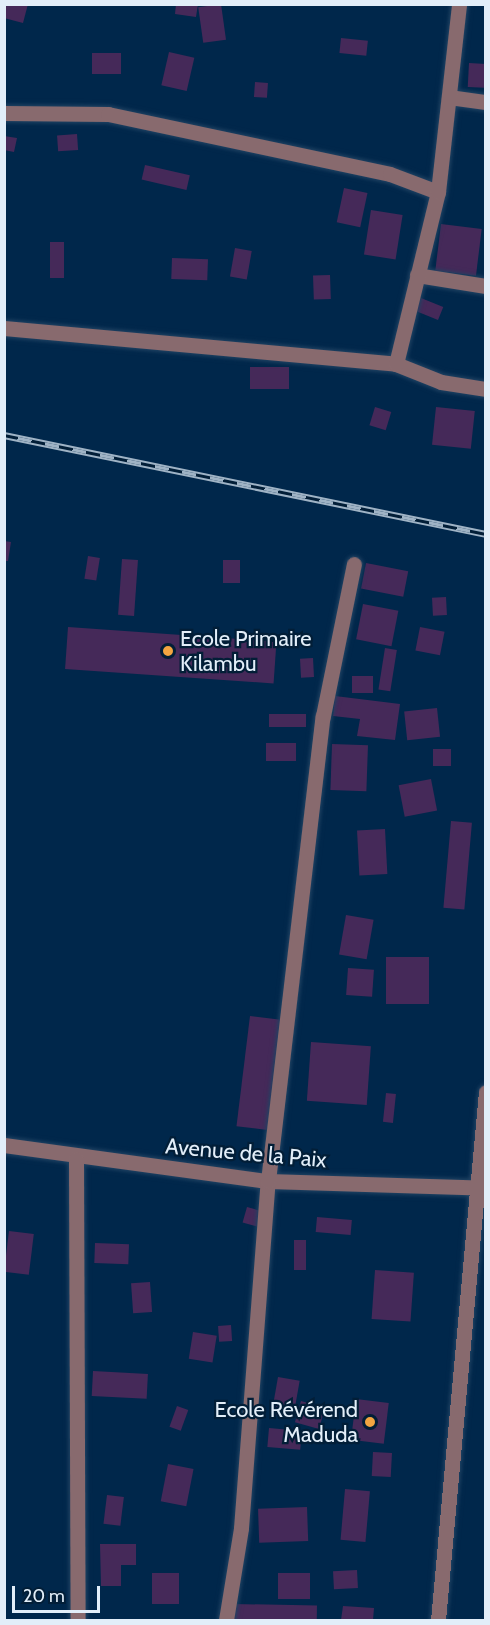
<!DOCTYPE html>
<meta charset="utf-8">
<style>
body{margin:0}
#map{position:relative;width:490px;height:1625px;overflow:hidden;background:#00274b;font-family:Cabin,sans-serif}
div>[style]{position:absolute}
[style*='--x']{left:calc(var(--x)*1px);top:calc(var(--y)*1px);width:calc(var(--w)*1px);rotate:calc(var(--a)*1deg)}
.building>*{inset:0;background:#452959;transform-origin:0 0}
.roads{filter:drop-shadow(0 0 2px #204363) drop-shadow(0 0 2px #204363)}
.minor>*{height:15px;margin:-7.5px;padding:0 7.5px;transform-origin:7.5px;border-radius:7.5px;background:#886a6e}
.rail>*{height:7px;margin-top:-3.5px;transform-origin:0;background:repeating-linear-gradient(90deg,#021e37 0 14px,#9fb3c5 0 28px);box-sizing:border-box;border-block:2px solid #9fb3c5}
.dots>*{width:16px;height:16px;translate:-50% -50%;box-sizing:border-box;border:3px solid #021e37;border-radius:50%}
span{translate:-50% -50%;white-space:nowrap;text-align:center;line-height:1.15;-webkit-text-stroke:4.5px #021e37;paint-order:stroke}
.poi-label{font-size:22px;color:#e2eef9}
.left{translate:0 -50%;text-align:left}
.right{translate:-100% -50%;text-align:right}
.street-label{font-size:22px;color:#e2eef9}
.frame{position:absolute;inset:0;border:6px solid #e2eef9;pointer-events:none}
.scale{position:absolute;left:12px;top:1586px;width:88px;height:27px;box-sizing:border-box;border:3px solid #e2eef9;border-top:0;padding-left:8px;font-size:18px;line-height:21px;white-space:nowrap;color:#e2eef9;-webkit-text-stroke:4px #021e37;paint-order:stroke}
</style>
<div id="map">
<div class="building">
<div style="clip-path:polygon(4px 4px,28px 4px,23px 23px,4px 18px)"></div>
<div style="clip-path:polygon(176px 4px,198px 4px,196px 17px,175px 14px)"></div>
<div style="left:221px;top:4px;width:36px;height:23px;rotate:82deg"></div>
<div style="left:341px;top:38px;width:27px;height:15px;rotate:6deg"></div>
<div style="left:169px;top:52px;width:26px;height:34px;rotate:13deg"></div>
<div style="left:92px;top:53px;width:29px;height:21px"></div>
<div style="left:469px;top:63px;width:17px;height:24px;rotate:3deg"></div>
<div style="left:255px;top:82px;width:13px;height:15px;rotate:4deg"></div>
<div style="left:77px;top:134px;width:16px;height:20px;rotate:86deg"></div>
<div style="clip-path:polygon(4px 136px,17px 138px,14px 152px,4px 150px)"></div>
<div style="left:145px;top:165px;width:46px;height:15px;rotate:13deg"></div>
<div style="left:344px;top:188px;width:24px;height:35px;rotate:12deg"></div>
<div style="left:371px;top:210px;width:32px;height:45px;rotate:9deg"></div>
<div style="left:441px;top:224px;width:41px;height:47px;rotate:7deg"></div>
<div style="left:50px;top:242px;width:14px;height:36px"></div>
<div style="left:235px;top:248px;width:17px;height:29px;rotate:10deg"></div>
<div style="left:172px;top:258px;width:36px;height:21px;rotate:2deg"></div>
<div style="left:330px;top:275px;width:24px;height:17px;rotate:88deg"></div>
<div style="left:421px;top:298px;width:24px;height:14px;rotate:22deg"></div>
<div style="left:250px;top:367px;width:39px;height:22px"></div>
<div style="left:375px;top:407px;width:17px;height:19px;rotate:17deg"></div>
<div style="left:436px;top:407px;width:39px;height:38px;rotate:6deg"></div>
<div style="clip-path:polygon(4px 541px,11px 542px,8px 561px,4px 561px)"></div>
<div style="left:88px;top:556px;width:12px;height:23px;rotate:9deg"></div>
<div style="left:122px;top:559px;width:16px;height:56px;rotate:4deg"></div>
<div style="left:223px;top:560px;width:17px;height:23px"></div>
<div style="left:366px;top:563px;width:43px;height:26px;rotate:11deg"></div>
<div style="left:446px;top:597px;width:18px;height:14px;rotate:87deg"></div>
<div style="left:363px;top:604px;width:36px;height:36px;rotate:11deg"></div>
<div style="left:68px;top:627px;width:209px;height:42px;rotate:4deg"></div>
<div style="left:420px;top:627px;width:25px;height:24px;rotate:11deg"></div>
<div style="left:385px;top:648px;width:12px;height:42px;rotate:9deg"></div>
<div style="left:313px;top:658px;width:19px;height:13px;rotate:87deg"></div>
<div style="left:352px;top:676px;width:21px;height:17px"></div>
<div style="clip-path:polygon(335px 696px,400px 704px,395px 740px,357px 736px,360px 719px,333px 716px)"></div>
<div style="left:437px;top:708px;width:29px;height:33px;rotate:84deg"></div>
<div style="left:306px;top:714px;width:13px;height:37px;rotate:90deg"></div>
<div style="left:296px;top:743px;width:18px;height:30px;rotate:90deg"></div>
<div style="left:332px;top:744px;width:36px;height:46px;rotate:2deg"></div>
<div style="left:451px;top:749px;width:17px;height:18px;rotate:90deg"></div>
<div style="left:431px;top:779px;width:32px;height:33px;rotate:79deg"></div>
<div style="left:451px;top:821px;width:21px;height:87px;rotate:5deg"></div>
<div style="left:385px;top:829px;width:45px;height:28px;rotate:87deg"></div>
<div style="left:346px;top:915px;width:28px;height:40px;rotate:10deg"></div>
<div style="left:386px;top:957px;width:43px;height:47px"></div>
<div style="left:348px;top:968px;width:26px;height:27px;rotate:4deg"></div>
<div style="left:250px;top:1016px;width:31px;height:111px;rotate:7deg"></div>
<div style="left:311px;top:1042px;width:60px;height:59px;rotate:4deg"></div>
<div style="left:386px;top:1093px;width:10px;height:29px;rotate:6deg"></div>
<div style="left:247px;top:1207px;width:15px;height:16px;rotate:16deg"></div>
<div style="left:317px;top:1217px;width:35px;height:15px;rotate:5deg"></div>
<div style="left:9px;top:1231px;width:25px;height:41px;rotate:7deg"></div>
<div style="left:294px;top:1240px;width:12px;height:30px"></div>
<div style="left:95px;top:1243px;width:34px;height:20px;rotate:2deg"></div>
<div style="left:375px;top:1270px;width:39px;height:49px;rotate:4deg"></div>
<div style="left:150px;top:1282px;width:30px;height:19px;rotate:86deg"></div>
<div style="left:231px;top:1325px;width:16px;height:13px;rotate:86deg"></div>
<div style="left:193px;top:1332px;width:24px;height:27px;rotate:9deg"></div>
<div style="left:93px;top:1371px;width:55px;height:25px;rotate:3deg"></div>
<div style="left:278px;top:1377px;width:22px;height:38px;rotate:10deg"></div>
<div style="left:356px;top:1399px;width:33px;height:41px;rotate:7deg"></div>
<div style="left:301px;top:1401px;width:25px;height:22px;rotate:16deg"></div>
<div style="left:177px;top:1406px;width:12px;height:22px;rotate:20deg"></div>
<div style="left:269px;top:1428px;width:33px;height:19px;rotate:5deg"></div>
<div style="left:373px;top:1452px;width:19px;height:24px;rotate:3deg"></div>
<div style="left:168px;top:1464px;width:26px;height:38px;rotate:11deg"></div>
<div style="left:345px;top:1489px;width:25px;height:51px;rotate:5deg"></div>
<div style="left:107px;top:1495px;width:17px;height:29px;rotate:7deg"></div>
<div style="left:307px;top:1507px;width:34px;height:49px;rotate:88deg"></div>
<div style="clip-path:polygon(100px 1544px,136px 1544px,136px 1565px,121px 1565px,121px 1586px,101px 1586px)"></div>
<div style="left:357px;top:1570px;width:18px;height:24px;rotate:87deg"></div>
<div style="left:152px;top:1573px;width:27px;height:31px"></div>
<div style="left:278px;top:1573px;width:32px;height:26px"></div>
<div style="left:233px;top:1604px;width:84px;height:16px;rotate:1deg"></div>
<div style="clip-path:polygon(343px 1606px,374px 1608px,373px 1620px,341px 1620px)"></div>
</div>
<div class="roads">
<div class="minor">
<div style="--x:449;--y:97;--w:37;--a:8"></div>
<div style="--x:4;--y:113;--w:104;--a:0.6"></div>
<div style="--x:108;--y:114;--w:288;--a:12"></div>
<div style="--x:390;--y:174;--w:51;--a:20.6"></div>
<div style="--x:417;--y:275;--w:70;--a:9.1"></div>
<div style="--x:4;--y:328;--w:394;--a:5.2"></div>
<div style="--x:396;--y:364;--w:48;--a:21.8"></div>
<div style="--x:441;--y:382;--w:46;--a:8.8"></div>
<div style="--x:396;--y:364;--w:177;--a:-76.3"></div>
<div style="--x:438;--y:192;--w:189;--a:-83.6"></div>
<div style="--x:4;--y:1145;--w:266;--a:7.8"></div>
<div style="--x:268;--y:1181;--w:218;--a:1.8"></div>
<div style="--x:76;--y:1159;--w:461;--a:89.8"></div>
<div style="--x:226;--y:1620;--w:93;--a:-80.7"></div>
<div style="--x:241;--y:1528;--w:348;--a:-85.6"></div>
<div style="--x:268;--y:1181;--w:468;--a:-83.3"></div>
<div style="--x:323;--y:716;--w:155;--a:-78.5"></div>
<div style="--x:438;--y:1620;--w:530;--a:-84.81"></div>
</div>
</div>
<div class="rail">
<div style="--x:4;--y:435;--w:492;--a:11.6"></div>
</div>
<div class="dots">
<div style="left:168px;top:651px;background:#f2a541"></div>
<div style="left:370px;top:1422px;background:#f2a541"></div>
</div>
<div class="poi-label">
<span class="left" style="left:180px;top:651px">Ecole Primaire<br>Kilambu</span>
<span class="right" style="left:358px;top:1422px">Ecole Révérend<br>Maduda</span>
</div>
<div class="street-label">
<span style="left:246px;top:1153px;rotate:5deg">Avenue de la Paix</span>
</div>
<div class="frame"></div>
<div class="scale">20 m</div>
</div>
